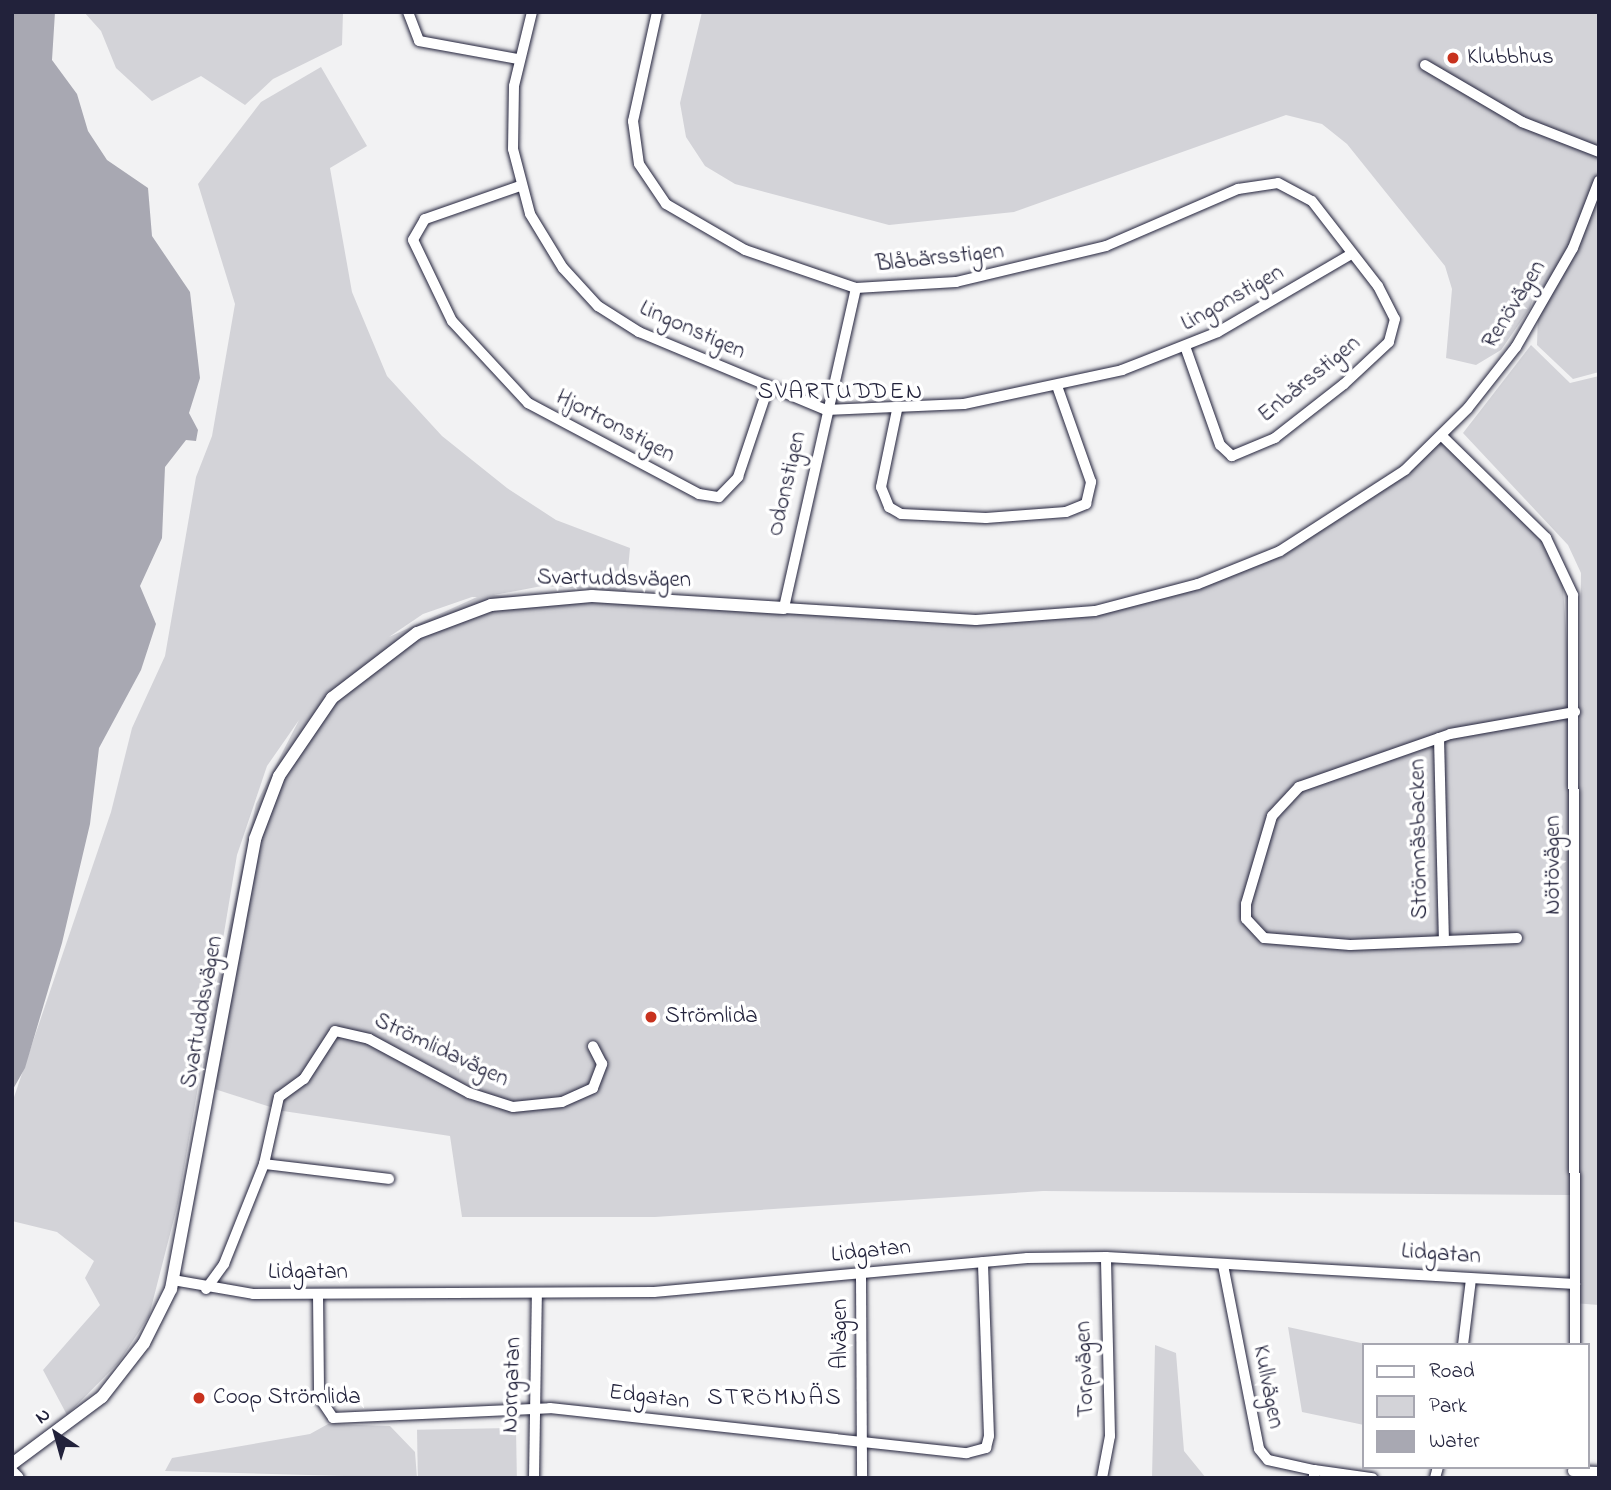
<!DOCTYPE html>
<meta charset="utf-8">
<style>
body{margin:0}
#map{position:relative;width:1611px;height:1490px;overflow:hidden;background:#f2f2f3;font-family:"Indie Flower",sans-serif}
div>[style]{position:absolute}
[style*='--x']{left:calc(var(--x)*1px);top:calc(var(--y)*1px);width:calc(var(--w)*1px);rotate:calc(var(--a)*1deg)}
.green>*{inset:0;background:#d3d3d8;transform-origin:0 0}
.water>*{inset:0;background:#a8a8b2}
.roads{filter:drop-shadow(0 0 2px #22223b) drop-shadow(0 0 2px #22223b)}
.minor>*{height:10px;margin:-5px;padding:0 5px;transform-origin:5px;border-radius:5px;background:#fff}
.tertiary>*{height:12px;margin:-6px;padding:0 6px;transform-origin:6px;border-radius:6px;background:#fff}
.dots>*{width:19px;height:19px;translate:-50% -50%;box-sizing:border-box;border:4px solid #fff;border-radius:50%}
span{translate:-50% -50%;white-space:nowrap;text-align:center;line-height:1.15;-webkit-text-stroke:7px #fff;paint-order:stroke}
.poi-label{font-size:23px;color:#22223b}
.left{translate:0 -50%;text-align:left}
.street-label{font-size:23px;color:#22223b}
.neighbourhood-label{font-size:24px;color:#22223b;letter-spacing:2px}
.frame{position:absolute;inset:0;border:14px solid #22223b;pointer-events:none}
.legend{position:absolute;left:1362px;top:1343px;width:228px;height:126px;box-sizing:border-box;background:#fff;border:2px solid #a7a7b1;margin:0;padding:9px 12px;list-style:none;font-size:21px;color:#22223b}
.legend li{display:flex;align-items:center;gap:14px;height:35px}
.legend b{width:35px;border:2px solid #a7a7b1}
.north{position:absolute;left:21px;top:1399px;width:70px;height:70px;-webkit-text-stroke:5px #fff;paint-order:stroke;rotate:324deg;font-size:19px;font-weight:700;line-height:28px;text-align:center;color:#22223b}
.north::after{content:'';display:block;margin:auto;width:24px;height:32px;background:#22223b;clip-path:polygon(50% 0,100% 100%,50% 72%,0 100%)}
</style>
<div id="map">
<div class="green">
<div style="clip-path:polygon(84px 12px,343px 12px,342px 45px,273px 79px,245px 105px,201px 76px,152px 101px,116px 68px,101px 31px)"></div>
<div style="clip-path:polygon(702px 12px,1599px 12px,1599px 372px,1573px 379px,1537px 345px,1539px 278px,1530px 308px,1501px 350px,1476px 365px,1446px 358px,1452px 289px,1445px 266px,1347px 144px,1322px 124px,1286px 115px,1014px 212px,889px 225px,735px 184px,705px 166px,686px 137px,680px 103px)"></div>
<div style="clip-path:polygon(evenodd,321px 67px,367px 146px,330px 168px,352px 292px,387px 376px,442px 436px,507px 488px,556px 520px,630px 548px,626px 591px,542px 586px,494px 595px,1023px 619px,1173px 595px,1289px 543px,1397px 471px,1441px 433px,1543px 539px,1562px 574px,1572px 711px,1572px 1195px,1043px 1191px,655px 1217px,462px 1217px,450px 1136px,283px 1111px,202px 1085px,204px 1052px,178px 1203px,149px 1316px,119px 1362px,67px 1415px,43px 1370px,100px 1305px,85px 1278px,94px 1261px,57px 1232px,12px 1221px,12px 1103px,111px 812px,132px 728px,165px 656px,196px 477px,212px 436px,235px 304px,198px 184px,261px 102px,321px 67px,472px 597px,477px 597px,389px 637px,423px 614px,472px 597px,321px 67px,299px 720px,256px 804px,212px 1005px,237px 855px,267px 766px,299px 720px)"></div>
<div style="clip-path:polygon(1531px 345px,1570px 383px,1599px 376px,1599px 1305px,1573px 1303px,1581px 573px,1568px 545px,1463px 433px)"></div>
<div style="clip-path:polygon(1288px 1327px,1370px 1345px,1364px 1345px,1364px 1425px,1302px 1412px)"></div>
<div style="clip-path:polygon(1155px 1345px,1176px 1353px,1184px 1451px,1206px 1478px,1152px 1478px)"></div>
<div style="clip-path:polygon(328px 1424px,390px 1426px,415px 1452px,417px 1478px,165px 1471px,172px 1458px,310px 1434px)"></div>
<div style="left:516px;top:1428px;width:48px;height:99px;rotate:89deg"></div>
</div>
<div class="water">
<div style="clip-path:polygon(12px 12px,55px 12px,52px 60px,77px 94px,88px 131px,107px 160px,148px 188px,152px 236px,190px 292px,200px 378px,189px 413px,198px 430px,196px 441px,186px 440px,165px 467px,162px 538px,140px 586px,156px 624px,141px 670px,99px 748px,90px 824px,62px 943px,25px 1068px,12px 1091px)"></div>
</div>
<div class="roads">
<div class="minor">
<div style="--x:408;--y:12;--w:31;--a:69"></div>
<div style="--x:419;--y:41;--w:101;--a:10.3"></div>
<div style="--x:532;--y:12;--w:76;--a:103.7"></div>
<div style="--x:514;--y:86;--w:63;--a:90.9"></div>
<div style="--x:513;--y:149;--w:67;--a:75.3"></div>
<div style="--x:530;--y:214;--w:63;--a:58.6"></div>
<div style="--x:563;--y:268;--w:52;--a:47.4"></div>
<div style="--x:598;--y:306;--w:49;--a:32.4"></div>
<div style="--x:639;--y:332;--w:203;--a:22.6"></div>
<div style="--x:826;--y:410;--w:138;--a:-2.5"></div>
<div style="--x:964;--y:404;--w:162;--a:-12.1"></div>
<div style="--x:1122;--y:370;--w:103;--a:-21.6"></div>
<div style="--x:1218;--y:332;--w:153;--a:-30.3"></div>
<div style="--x:657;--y:12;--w:112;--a:102.4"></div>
<div style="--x:633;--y:121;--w:43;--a:82.1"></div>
<div style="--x:639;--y:164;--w:48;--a:56"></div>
<div style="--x:666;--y:204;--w:91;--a:30.2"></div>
<div style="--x:745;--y:250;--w:117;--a:18.9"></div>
<div style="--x:856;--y:288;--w:100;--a:-3.4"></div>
<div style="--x:956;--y:282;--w:154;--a:-13.5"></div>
<div style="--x:1106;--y:246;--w:144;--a:-23.4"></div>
<div style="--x:1238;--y:189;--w:40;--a:-8.5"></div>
<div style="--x:1278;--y:183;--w:38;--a:28"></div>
<div style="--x:1312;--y:201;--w:108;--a:52.2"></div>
<div style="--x:1378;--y:286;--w:37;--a:63"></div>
<div style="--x:1395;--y:319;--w:24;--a:105"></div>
<div style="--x:1389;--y:342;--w:62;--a:137"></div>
<div style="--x:1344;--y:384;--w:88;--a:142"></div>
<div style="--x:1275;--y:438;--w:47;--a:157.3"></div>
<div style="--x:1232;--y:456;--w:16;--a:-137"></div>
<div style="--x:1220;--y:445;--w:102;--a:-109.5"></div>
<div style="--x:1425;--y:65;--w:113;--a:30.4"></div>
<div style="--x:1522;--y:122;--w:83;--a:21.3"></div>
<div style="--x:520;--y:186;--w:101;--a:160.8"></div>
<div style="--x:425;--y:219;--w:24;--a:120"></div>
<div style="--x:413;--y:240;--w:90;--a:64.3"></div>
<div style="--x:452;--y:321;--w:112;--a:47.2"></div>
<div style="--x:528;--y:403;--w:194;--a:28"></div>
<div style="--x:699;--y:494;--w:20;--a:9"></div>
<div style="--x:719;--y:497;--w:28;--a:-46"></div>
<div style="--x:738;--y:477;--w:94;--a:-71.4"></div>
<div style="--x:856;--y:288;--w:328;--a:102.7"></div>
<div style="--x:784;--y:608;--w:192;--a:3.6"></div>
<div style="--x:976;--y:620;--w:119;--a:-4.3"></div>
<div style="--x:1095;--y:611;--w:106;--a:-14.7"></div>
<div style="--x:1198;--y:584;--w:88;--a:-21.9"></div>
<div style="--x:1280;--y:551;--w:149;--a:-32.9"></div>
<div style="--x:1405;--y:470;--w:88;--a:-44.5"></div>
<div style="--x:1468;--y:408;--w:78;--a:-51.8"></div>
<div style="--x:1516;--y:347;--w:114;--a:-60.1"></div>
<div style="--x:1573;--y:248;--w:72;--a:-68.8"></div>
<div style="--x:897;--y:410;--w:79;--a:101.7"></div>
<div style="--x:881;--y:487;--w:22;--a:68"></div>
<div style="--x:889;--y:507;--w:14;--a:30"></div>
<div style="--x:901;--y:514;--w:85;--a:2.7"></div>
<div style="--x:986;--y:518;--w:80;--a:-4.3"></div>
<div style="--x:1066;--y:512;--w:22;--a:-22"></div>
<div style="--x:1086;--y:504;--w:23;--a:-77"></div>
<div style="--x:1091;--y:482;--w:99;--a:-109.5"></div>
<div style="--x:1442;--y:436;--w:146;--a:44.4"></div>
<div style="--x:1546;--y:538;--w:63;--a:64.7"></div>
<div style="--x:1573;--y:595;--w:750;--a:89.85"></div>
<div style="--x:1439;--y:738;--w:201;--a:88.6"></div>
<div style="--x:1517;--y:938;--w:167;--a:177.6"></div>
<div style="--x:1350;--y:945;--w:86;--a:-175.3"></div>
<div style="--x:1264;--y:938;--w:26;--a:-133"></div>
<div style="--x:1246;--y:919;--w:15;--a:-90"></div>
<div style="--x:1246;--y:904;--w:92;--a:-73.5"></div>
<div style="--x:1272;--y:816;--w:40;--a:-47"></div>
<div style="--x:1299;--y:787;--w:160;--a:-19.3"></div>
<div style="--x:1450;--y:734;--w:127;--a:-10"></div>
<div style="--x:264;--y:1164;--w:69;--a:-77.4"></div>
<div style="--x:279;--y:1097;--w:31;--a:-36"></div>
<div style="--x:304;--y:1079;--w:57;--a:-57.1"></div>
<div style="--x:335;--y:1031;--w:35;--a:13"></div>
<div style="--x:369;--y:1039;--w:114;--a:28.4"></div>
<div style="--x:469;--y:1093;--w:46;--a:17.7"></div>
<div style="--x:513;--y:1107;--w:49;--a:-5.8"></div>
<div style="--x:562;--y:1102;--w:34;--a:-24"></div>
<div style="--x:593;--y:1088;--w:26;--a:-69"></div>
<div style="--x:602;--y:1064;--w:20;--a:-117"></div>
<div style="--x:1223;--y:1265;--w:187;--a:78.9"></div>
<div style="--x:1259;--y:1449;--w:14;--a:51"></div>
<div style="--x:1268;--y:1460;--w:47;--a:12.3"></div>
<div style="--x:1314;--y:1470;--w:8;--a:90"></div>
<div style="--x:861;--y:1275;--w:203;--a:89.7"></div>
<div style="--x:173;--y:1280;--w:81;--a:9.9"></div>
<div style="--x:253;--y:1294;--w:401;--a:-0.3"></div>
<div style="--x:654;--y:1292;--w:375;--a:-5.2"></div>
<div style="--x:1027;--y:1258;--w:79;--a:-0.7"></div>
<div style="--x:1106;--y:1257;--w:470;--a:3.3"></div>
<div style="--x:206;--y:1289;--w:31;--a:-54"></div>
<div style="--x:224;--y:1264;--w:108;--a:-68.2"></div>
<div style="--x:264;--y:1164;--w:126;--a:6.8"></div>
<div style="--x:318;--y:1294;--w:103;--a:89.4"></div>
<div style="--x:319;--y:1397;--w:25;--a:56"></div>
<div style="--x:333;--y:1418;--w:217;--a:-2.6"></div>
<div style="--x:550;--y:1408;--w:419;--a:6.2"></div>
<div style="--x:967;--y:1453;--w:20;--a:-15"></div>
<div style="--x:986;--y:1448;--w:12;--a:-76"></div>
<div style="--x:989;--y:1436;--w:174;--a:-92"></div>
<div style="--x:1463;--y:1345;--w:66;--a:-83.1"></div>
<div style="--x:1314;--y:1470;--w:59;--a:7.9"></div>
<div style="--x:1573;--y:1471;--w:26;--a:2"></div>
<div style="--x:534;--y:1478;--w:184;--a:-89.1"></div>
<div style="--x:1102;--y:1478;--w:43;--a:-79.2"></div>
<div style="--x:1110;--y:1436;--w:179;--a:-91.3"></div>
<div style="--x:1435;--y:1478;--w:11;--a:-75"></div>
</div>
<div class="tertiary">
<div style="--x:12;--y:1464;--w:112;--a:-36.7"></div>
<div style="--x:102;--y:1397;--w:68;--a:-52.1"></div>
<div style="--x:144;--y:1343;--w:60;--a:-63.4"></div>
<div style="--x:171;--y:1289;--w:458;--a:-79.4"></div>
<div style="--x:255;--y:839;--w:67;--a:-69.1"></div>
<div style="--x:279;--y:776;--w:94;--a:-55.8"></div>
<div style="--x:332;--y:698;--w:107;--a:-37.4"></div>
<div style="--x:417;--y:633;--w:79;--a:-20.7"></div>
<div style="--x:491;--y:605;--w:101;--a:-5.1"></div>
<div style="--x:592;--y:596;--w:192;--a:3.6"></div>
<div style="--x:12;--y:1472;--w:8;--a:45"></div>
</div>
</div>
<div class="dots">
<div style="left:1453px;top:58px;background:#c8321e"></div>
<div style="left:651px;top:1017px;background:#c8321e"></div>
<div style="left:199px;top:1398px;background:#c8321e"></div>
</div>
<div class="poi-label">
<span class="left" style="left:1467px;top:58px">Klubbhus</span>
<span class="left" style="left:665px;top:1017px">Strömlida</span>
<span class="left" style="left:213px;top:1398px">Coop Strömlida</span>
</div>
<div class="street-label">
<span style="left:940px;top:259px;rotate:-6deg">Blåbärsstigen</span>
<span style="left:1233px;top:299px;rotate:-29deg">Lingonstigen</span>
<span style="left:1515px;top:305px;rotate:-58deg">Renövägen</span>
<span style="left:692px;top:331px;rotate:24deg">Lingonstigen</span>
<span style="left:1310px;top:380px;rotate:-39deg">Enbärsstigen</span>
<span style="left:615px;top:427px;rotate:28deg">Hjortronstigen</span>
<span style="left:788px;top:484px;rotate:-77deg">Odonstigen</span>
<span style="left:614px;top:580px;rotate:1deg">Svartuddsvägen</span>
<span style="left:1420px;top:839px;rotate:-91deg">Strömnäsbacken</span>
<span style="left:1554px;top:865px;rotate:-90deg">Nötövägen</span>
<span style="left:203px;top:1012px;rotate:-80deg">Svartuddsvägen</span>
<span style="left:441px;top:1051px;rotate:25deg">Strömlidavägen</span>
<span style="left:871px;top:1252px;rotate:-6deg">Lidgatan</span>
<span style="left:1441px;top:1255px;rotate:4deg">Lidgatan</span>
<span style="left:308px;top:1273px">Lidgatan</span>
<span style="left:841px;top:1334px;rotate:-90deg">Alvägen</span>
<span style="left:1086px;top:1369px;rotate:-92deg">Torpvägen</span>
<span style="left:513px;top:1385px;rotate:-88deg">Norrgatan</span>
<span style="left:1267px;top:1387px;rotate:79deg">Kullvägen</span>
<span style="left:649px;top:1398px;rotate:7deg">Edgatan</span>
</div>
<div class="neighbourhood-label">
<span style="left:841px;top:393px">SVARTUDDEN</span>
<span style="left:775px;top:1399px">STRÖMNÄS</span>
</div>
<div class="frame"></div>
<ul class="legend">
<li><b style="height:9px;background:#fff"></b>Road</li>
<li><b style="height:19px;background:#d3d3d8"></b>Park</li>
<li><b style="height:19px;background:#a8a8b2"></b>Water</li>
</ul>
<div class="north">N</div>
</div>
